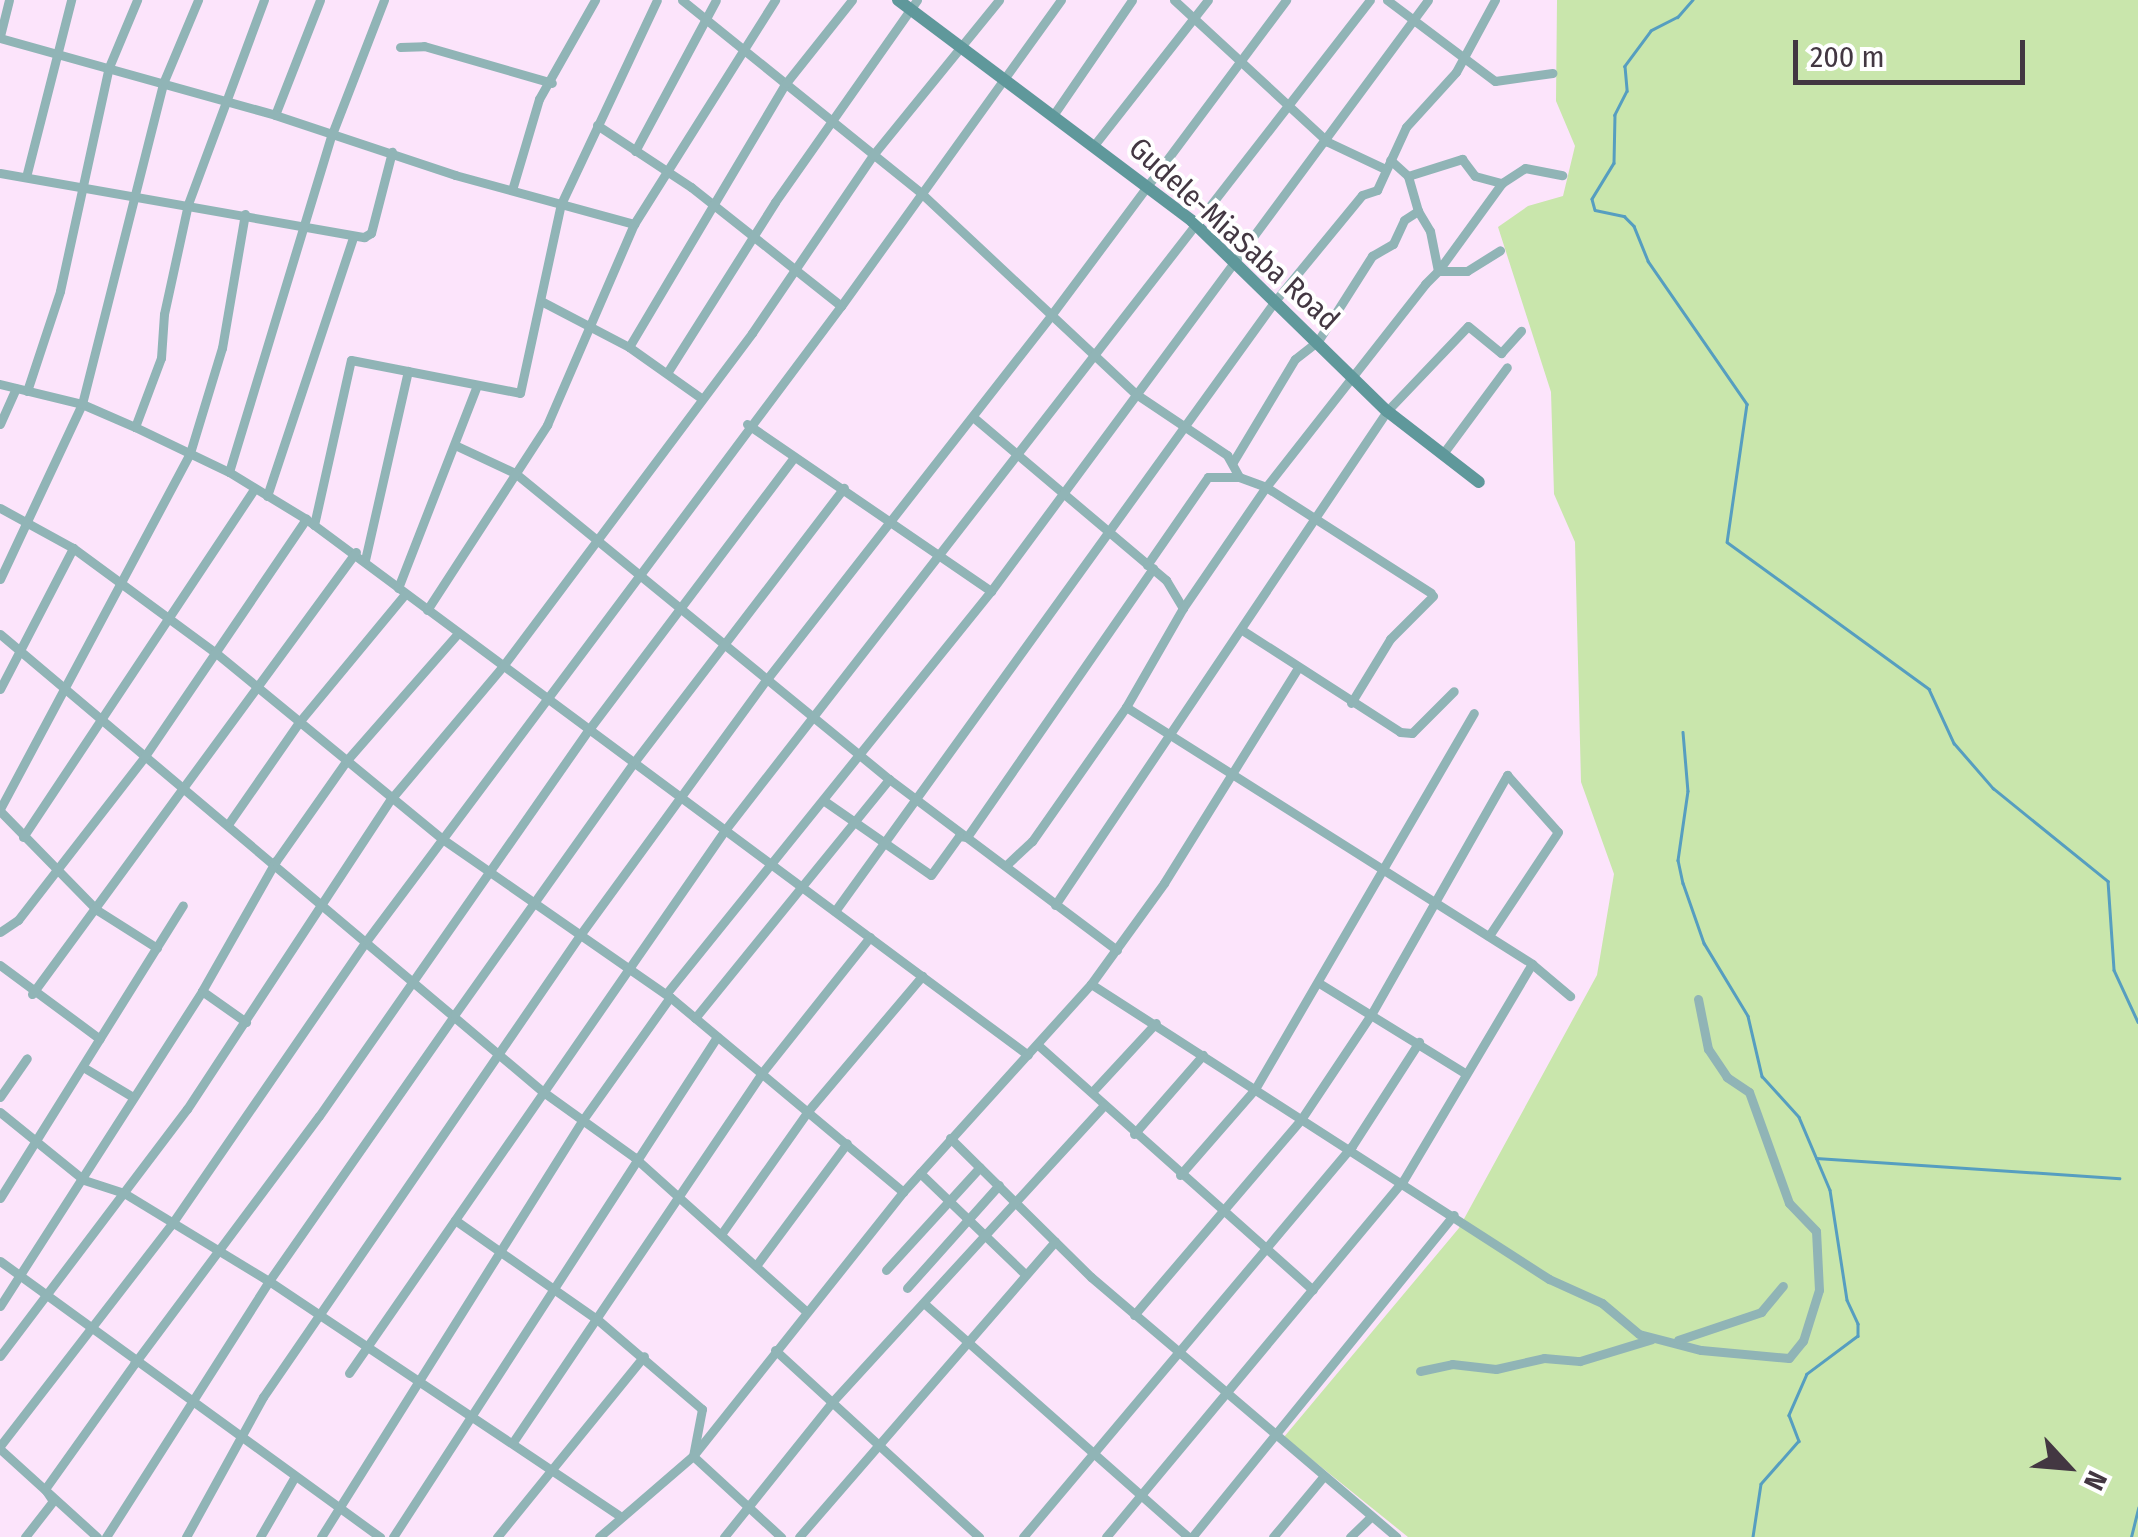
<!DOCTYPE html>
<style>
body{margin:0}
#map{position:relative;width:2138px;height:1537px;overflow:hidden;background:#fce4fb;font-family:"Fira Sans Condensed",sans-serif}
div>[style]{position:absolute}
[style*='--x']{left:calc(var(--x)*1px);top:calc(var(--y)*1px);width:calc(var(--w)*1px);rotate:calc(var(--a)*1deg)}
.green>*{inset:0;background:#c9e6ac}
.stream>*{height:2.5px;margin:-1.25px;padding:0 1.25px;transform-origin:1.25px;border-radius:1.25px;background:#569ec0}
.street>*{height:9px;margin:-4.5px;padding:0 4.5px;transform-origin:4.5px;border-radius:4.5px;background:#90b4b6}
.secondary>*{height:12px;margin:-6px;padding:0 6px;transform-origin:6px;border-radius:6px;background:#5f989b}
span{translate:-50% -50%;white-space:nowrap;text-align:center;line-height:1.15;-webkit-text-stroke:8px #fff;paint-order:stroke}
.street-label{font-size:30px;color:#433742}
.north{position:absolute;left:2018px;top:1417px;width:100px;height:100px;-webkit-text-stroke:8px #fff;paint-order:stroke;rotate:116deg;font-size:28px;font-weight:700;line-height:40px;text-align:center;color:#433742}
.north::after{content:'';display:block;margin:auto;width:35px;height:45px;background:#433742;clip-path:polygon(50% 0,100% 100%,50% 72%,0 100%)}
.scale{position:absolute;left:1793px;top:40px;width:232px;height:45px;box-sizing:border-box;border:5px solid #433742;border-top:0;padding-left:12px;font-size:30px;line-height:35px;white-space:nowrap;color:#433742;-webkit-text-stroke:8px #fff;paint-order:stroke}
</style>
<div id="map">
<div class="green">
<div style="clip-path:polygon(1557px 0,2138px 0,2138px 1537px,1408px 1537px,1284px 1437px,1459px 1228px,1597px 975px,1614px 874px,1581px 782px,1575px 542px,1554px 494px,1551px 392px,1498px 227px,1528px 206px,1563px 196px,1575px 146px,1556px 101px)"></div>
</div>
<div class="stream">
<div style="--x:1693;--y:0;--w:23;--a:131"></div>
<div style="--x:1678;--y:17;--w:30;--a:153"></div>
<div style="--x:1651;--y:31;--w:44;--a:126.6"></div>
<div style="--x:1625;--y:66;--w:25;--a:85"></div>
<div style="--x:1627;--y:91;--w:27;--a:117"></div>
<div style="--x:1615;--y:115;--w:48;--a:91.2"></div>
<div style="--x:1614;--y:163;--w:42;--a:121.4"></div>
<div style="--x:1592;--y:199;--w:11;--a:75"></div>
<div style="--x:1595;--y:210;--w:30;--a:12"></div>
<div style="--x:1624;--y:216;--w:14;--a:45"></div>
<div style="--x:1634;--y:226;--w:38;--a:68"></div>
<div style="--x:1648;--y:261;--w:174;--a:55.3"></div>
<div style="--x:1747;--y:404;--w:139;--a:98.2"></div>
<div style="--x:1727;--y:542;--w:250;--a:36"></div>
<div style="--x:1929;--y:689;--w:60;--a:65.2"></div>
<div style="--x:1954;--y:743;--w:60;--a:49.1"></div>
<div style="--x:1993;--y:788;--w:148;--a:39"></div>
<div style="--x:2108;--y:881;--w:89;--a:86.1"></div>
<div style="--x:2114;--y:970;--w:57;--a:65.2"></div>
<div style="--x:1683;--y:732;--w:59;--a:85.2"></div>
<div style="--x:1688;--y:791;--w:70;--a:98.2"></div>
<div style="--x:1678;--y:860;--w:24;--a:78"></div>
<div style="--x:1683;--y:883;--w:64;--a:70.7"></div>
<div style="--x:1704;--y:943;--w:85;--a:58.9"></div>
<div style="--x:1748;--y:1016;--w:62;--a:76.9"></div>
<div style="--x:1762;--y:1076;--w:55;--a:47.9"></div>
<div style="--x:1799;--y:1117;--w:79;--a:67"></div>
<div style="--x:1830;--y:1190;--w:111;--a:81.2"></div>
<div style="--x:1847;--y:1300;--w:26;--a:65"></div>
<div style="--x:1858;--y:1324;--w:12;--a:90"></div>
<div style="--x:1858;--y:1336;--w:64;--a:143.3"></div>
<div style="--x:1807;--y:1374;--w:45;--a:113.7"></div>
<div style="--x:1789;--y:1415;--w:28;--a:69"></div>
<div style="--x:1799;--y:1441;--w:57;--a:131.5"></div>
<div style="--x:1761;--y:1484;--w:54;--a:98.6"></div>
<div style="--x:1816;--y:1158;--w:304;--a:3.8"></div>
<div style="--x:2131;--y:1537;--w:30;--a:-76"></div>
</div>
<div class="street">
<div style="--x:320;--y:0;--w:123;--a:111.4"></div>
<div style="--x:275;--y:115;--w:190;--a:18.4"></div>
<div style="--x:455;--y:175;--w:186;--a:15.3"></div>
<div style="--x:682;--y:0;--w:307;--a:38.9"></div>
<div style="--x:921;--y:193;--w:294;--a:43.1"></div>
<div style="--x:1136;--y:394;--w:110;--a:33.8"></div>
<div style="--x:1227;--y:455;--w:25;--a:61"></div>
<div style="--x:1239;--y:477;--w:29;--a:20"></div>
<div style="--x:1266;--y:487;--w:196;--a:32.7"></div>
<div style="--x:1174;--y:0;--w:209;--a:42.7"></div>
<div style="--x:1328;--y:142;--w:63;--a:25.3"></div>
<div style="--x:1387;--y:0;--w:135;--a:36.9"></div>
<div style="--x:1495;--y:81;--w:58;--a:-8"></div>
<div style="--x:0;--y:36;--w:37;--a:-76"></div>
<div style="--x:0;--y:38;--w:286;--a:15.6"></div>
<div style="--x:400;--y:47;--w:24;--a:-2"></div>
<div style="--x:424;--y:46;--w:133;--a:16.1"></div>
<div style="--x:1054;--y:114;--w:138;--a:-55.6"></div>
<div style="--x:597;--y:125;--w:113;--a:33.4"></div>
<div style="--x:691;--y:187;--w:191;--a:38.4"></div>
<div style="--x:1095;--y:144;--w:183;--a:-51.9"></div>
<div style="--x:635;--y:151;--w:171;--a:-61.8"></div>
<div style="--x:0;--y:173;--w:370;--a:10"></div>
<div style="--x:364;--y:237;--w:8;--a:-30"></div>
<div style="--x:371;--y:233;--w:84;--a:-75.5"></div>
<div style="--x:1408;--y:176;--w:57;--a:-17.5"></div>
<div style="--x:1462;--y:159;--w:21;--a:53"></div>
<div style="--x:1475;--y:176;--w:28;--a:15"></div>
<div style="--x:1502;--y:183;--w:27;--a:-33"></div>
<div style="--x:1525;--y:168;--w:38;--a:11"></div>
<div style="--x:26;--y:177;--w:183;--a:-75.7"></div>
<div style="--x:512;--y:190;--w:95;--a:-73.5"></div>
<div style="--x:539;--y:99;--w:114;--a:-60.5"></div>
<div style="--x:1418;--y:211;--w:23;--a:59"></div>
<div style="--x:1430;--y:231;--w:41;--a:78.7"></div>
<div style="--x:1438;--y:271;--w:109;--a:-54"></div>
<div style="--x:541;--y:301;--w:99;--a:27.6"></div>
<div style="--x:629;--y:347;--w:88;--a:35.3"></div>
<div style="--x:629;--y:347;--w:307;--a:-59.3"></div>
<div style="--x:786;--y:83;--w:106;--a:-51.5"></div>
<div style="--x:667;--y:373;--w:202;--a:-57.7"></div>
<div style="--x:775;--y:202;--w:247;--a:-54.9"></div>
<div style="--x:0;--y:384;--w:84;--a:13.7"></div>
<div style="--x:82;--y:404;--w:58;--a:23.5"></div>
<div style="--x:135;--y:427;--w:104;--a:25.6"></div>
<div style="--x:229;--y:472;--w:90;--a:31.4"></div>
<div style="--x:306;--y:519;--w:899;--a:36.59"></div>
<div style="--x:27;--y:391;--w:105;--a:-71.7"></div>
<div style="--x:60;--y:291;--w:229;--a:-77.7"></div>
<div style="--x:109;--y:67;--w:73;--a:-67.3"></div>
<div style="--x:973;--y:417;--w:253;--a:40.2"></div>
<div style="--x:1166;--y:580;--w:33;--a:59"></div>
<div style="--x:1183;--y:608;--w:114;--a:119.9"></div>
<div style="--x:1126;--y:707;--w:164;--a:125"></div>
<div style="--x:1032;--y:841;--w:34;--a:137"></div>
<div style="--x:0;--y:424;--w:39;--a:-66"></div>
<div style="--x:747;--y:424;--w:296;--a:34.4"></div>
<div style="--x:135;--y:427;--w:74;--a:-69.4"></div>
<div style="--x:161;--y:358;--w:44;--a:-86.1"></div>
<div style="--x:164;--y:314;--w:113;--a:-77.7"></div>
<div style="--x:188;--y:204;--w:218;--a:-69.6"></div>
<div style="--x:457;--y:446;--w:64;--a:25"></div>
<div style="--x:515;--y:473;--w:483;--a:39.3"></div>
<div style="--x:889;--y:779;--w:285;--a:36.9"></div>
<div style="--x:1442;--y:455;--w:109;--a:-53.5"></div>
<div style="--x:1233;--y:462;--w:120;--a:-59"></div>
<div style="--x:1295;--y:359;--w:29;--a:-38"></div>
<div style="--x:1318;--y:341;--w:101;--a:-57.6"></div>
<div style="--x:1372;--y:256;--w:24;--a:-30"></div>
<div style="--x:1393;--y:244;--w:26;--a:-65"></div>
<div style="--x:1404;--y:220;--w:17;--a:-33"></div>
<div style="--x:1418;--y:211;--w:36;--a:-106"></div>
<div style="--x:1408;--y:176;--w:24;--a:-138"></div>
<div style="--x:229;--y:472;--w:353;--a:-73.1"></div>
<div style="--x:332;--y:134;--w:144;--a:-68.8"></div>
<div style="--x:267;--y:496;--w:273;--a:-71.6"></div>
<div style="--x:0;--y:508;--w:83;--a:28.7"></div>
<div style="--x:73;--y:548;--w:177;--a:36.3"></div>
<div style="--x:216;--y:653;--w:291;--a:39.4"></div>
<div style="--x:441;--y:838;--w:279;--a:34.8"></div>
<div style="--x:670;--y:997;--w:304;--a:39.9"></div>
<div style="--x:314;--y:525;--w:169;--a:-77.4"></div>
<div style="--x:351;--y:360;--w:172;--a:11"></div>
<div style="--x:520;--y:393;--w:193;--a:-77.8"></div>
<div style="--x:561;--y:204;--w:225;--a:-64.8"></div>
<div style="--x:365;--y:560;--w:194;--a:-77.2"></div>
<div style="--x:1147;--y:565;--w:107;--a:-55.3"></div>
<div style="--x:1208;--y:477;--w:31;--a:0"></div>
<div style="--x:0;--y:579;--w:193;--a:-64.9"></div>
<div style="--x:82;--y:404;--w:333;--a:-75.8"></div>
<div style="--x:164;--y:81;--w:88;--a:-67.2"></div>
<div style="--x:398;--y:588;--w:215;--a:-68.7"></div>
<div style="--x:1183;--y:608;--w:147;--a:-55.6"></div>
<div style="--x:1266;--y:487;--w:258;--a:-51.9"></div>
<div style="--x:1425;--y:284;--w:18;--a:-45"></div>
<div style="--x:1438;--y:271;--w:29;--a:0"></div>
<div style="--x:1467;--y:271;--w:39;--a:-32"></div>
<div style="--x:427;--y:610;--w:221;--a:-57"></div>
<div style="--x:547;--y:425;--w:219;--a:-66.6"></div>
<div style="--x:634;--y:224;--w:265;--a:-57.8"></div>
<div style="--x:1242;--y:630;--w:188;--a:32.8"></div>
<div style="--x:1400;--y:732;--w:12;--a:5"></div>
<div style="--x:1412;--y:733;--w:59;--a:-45"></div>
<div style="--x:0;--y:634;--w:709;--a:40.14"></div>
<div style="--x:542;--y:1091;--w:113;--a:35.7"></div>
<div style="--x:634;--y:1157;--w:232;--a:41.9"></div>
<div style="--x:0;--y:689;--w:159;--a:-62.6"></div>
<div style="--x:1351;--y:703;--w:75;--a:-58.6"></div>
<div style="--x:1390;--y:639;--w:61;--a:-45"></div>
<div style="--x:1126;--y:707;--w:481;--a:32.3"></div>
<div style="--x:1532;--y:964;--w:50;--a:40.1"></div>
<div style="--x:823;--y:800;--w:131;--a:34.8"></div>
<div style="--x:931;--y:875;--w:48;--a:-54.3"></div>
<div style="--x:959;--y:836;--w:8;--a:7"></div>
<div style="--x:967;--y:837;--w:327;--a:-55.3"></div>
<div style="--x:0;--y:809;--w:404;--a:-61.9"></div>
<div style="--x:190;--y:453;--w:110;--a:-73.1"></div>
<div style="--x:222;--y:348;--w:136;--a:-80.3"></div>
<div style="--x:0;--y:811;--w:139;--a:45.6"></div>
<div style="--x:97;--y:910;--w:71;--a:32.3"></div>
<div style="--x:229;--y:823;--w:124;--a:-55.2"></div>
<div style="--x:300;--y:721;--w:165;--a:-50.4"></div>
<div style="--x:23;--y:837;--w:418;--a:-56.4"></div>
<div style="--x:1055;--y:905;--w:595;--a:-56.1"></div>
<div style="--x:1387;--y:411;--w:117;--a:-46.4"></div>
<div style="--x:1468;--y:326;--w:43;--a:39.3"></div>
<div style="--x:1501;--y:353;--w:30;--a:-48"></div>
<div style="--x:835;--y:911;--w:752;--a:-54.2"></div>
<div style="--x:1275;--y:301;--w:137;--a:-50.6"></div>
<div style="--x:1362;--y:195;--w:16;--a:-18"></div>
<div style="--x:1377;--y:190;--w:69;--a:-65.3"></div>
<div style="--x:1406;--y:127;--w:74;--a:-47.7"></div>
<div style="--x:1456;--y:72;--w:82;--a:-61.6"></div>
<div style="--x:0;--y:932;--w:22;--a:-34"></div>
<div style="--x:18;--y:920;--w:207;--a:-52.2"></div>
<div style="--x:145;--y:756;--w:287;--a:-55.8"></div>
<div style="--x:0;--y:965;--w:124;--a:36.5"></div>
<div style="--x:1319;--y:983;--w:172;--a:31.7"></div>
<div style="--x:1091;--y:984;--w:545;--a:32.79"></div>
<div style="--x:1549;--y:1279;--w:58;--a:24.4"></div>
<div style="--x:1602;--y:1303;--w:48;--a:40"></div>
<div style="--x:1639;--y:1334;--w:64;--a:14.5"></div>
<div style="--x:1701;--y:1350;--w:88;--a:5.2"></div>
<div style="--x:1789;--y:1358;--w:22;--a:-51"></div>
<div style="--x:1803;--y:1341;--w:53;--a:-72.6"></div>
<div style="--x:1819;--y:1290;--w:59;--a:-92.9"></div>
<div style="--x:1816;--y:1231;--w:39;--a:-134"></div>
<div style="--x:1789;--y:1203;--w:118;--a:-109.8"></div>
<div style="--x:1749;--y:1092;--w:27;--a:-146"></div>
<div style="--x:1727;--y:1077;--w:34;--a:-124"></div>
<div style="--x:1708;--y:1049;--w:51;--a:-101.3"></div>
<div style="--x:202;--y:991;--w:54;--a:35.2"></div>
<div style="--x:32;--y:994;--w:548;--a:-53.76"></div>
<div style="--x:666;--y:994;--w:518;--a:-51.12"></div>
<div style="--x:991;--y:591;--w:735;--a:-53.52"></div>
<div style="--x:695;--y:1018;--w:308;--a:-50.9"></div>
<div style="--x:1038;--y:1045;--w:368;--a:41.7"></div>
<div style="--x:83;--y:1067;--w:58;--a:31"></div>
<div style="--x:1092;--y:1092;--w:94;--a:-47.2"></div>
<div style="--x:0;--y:1097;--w:47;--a:-55.3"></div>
<div style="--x:0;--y:1112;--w:108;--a:39"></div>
<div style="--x:84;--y:1180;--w:42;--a:18"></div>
<div style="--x:124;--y:1193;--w:170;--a:31.3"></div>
<div style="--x:269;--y:1281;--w:420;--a:33.8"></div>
<div style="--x:1134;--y:1134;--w:105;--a:-48.9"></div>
<div style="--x:950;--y:1138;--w:198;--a:44.6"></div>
<div style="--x:1091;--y:1277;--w:401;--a:40.4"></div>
<div style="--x:920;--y:1173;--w:146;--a:43.9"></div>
<div style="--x:1180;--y:1175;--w:114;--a:-48.9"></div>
<div style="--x:1255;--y:1089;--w:435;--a:-59.8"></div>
<div style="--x:0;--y:1198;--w:345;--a:-58"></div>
<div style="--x:455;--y:1220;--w:174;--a:35"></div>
<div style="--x:598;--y:1320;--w:137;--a:40.6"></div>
<div style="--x:702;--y:1409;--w:48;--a:100.8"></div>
<div style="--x:693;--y:1456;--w:120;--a:42.6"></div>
<div style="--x:722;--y:1233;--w:149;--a:-54.8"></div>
<div style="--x:808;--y:1111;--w:177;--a:-49.8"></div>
<div style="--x:0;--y:1261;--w:470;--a:36"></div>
<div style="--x:758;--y:1263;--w:149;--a:-53.4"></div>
<div style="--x:886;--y:1270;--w:139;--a:-47.6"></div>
<div style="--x:907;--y:1288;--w:138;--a:-48.2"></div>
<div style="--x:926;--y:1305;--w:350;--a:41.5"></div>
<div style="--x:0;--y:1306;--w:374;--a:-57.3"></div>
<div style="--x:202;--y:991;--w:150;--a:-60.4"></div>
<div style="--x:276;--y:861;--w:123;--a:-54.9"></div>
<div style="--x:347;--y:760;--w:169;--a:-48.8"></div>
<div style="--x:1134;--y:1315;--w:259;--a:-49.5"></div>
<div style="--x:1302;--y:1118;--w:126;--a:-56.3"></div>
<div style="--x:1372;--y:1013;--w:274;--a:-60.4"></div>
<div style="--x:1507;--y:775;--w:76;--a:48.2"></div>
<div style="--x:1558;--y:832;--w:125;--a:123.6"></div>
<div style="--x:1678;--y:1340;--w:88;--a:-18.6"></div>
<div style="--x:1761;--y:1312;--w:34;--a:-50"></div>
<div style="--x:775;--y:1350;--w:277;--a:42.5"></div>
<div style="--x:0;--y:1356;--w:310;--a:-52.9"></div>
<div style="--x:187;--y:1109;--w:371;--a:-56.7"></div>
<div style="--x:391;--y:799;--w:174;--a:-49.9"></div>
<div style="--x:503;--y:666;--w:416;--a:-53.2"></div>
<div style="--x:752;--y:333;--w:215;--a:-55.8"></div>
<div style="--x:873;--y:155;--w:200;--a:-50.9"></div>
<div style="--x:1420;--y:1371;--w:33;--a:-12"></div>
<div style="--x:1452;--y:1364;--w:44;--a:6.5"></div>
<div style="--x:1496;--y:1369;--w:49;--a:-12.9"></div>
<div style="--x:1544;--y:1358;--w:36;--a:5"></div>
<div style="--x:1580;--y:1361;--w:75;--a:-17"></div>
<div style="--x:349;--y:1373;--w:660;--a:-55.3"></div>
<div style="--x:725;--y:830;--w:1051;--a:-52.15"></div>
<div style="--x:513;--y:1442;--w:444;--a:-56"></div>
<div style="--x:761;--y:1074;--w:175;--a:-51.5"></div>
<div style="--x:0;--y:1446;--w:279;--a:-52.3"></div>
<div style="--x:171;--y:1225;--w:346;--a:-55.5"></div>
<div style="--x:367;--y:940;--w:792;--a:-53.22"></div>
<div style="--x:841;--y:306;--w:377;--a:-54.3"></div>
<div style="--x:0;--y:1449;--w:131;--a:42.2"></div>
<div style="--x:25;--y:1537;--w:46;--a:-52.1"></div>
<div style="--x:53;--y:1501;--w:14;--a:-124"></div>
<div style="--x:45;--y:1489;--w:153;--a:-54.5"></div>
<div style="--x:134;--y:1364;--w:309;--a:-53.3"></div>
<div style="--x:319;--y:1116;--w:473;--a:-55.1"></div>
<div style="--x:590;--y:728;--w:339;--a:-53"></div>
<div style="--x:106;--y:1537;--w:303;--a:-57.5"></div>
<div style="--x:269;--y:1281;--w:325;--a:-55.1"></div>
<div style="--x:455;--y:1014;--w:310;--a:-54.6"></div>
<div style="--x:635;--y:761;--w:344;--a:-52.6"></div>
<div style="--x:186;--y:1537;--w:160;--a:-61.2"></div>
<div style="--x:263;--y:1397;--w:560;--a:-55.54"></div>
<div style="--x:580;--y:935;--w:317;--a:-53.9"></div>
<div style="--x:767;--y:679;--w:463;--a:-52"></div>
<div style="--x:1052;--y:314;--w:392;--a:-53.3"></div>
<div style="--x:260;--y:1537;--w:68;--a:-60"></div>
<div style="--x:321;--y:1537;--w:491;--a:-57.9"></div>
<div style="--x:582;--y:1121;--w:152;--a:-54.6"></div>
<div style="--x:393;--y:1537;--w:596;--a:-57.06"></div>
<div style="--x:497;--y:1537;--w:233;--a:-50.9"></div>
<div style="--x:599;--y:1537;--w:124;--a:-40.8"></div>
<div style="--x:693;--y:1456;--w:337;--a:-51.5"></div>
<div style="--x:903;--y:1192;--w:280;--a:-47.9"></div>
<div style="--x:1091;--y:984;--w:125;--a:-54.1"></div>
<div style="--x:1164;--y:883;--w:252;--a:-58.1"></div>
<div style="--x:724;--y:1537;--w:174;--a:-51.3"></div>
<div style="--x:833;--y:1401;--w:401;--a:-47.5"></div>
<div style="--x:799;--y:1537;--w:391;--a:-49.1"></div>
<div style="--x:1023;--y:1537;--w:511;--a:-49.92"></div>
<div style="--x:1352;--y:1146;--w:124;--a:-57.2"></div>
<div style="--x:1106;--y:1537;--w:464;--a:-50.2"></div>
<div style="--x:1403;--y:1181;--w:252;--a:-59.3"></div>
<div style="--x:1192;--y:1537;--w:415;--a:-50.9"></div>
<div style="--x:1273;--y:1537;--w:78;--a:-50.2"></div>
<div style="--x:1350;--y:1537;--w:29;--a:-44"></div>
</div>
<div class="secondary">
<div style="--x:898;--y:0;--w:368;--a:36.9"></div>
<div style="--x:1192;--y:221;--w:272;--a:44.3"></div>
<div style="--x:1387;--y:411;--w:116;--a:37.7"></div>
</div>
<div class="street-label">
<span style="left:1234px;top:234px;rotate:42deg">Gudele-MiaSaba Road</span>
</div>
<div class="north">N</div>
<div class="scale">200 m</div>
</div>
